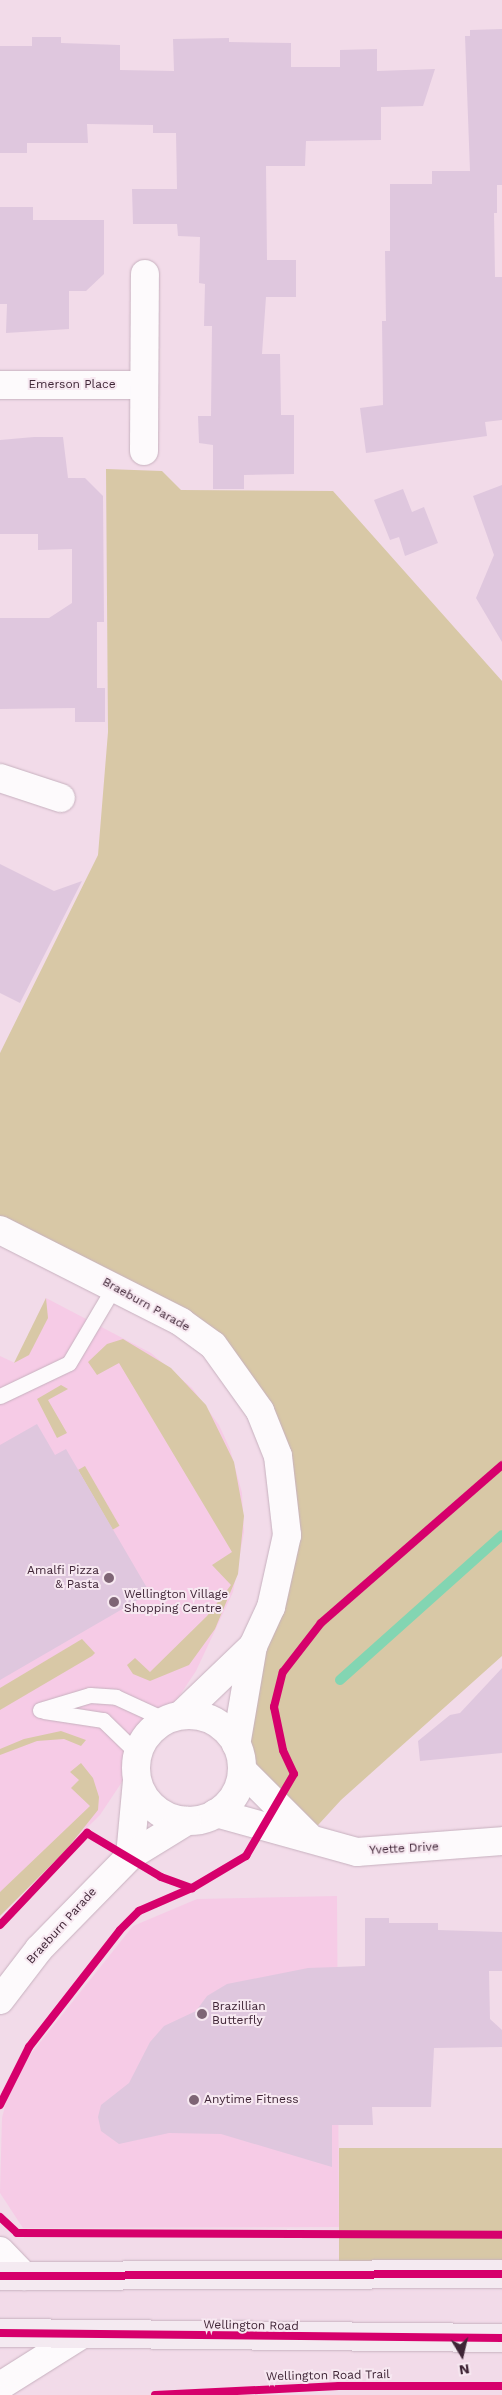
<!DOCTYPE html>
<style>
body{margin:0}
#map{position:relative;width:502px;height:2395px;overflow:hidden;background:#f2dbe9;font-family:"Work Sans",sans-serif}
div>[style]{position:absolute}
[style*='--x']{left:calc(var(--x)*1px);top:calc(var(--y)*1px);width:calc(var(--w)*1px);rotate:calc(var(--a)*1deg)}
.built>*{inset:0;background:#f6cbe6}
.green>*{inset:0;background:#d8c8a6;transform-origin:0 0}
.stream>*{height:10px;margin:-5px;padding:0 5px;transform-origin:5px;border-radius:5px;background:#83d5b2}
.building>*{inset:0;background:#dfc7de}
.roads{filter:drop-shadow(0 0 1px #c7b1bf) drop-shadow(0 0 1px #c7b1bf)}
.service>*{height:15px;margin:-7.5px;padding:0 7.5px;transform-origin:7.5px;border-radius:7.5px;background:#fdfafc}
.minor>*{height:28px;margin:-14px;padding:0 14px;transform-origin:14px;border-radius:14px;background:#fdfafc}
.minor>.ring{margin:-14px;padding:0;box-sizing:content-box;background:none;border:28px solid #fdfafc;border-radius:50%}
.primary>*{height:28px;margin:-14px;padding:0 14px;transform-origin:14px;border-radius:14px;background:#f4eaf1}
.cycleway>*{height:8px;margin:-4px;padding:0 4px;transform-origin:4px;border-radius:4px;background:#d6006c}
.dots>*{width:14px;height:14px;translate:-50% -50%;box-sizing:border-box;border:2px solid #f7e8f1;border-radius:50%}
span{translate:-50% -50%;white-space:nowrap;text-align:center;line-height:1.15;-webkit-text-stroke:4px #f7e8f1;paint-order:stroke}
.street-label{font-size:12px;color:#3f2536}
.poi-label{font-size:12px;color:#3f2536}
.right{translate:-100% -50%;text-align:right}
.left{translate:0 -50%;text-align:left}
.north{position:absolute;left:437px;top:2330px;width:50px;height:50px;-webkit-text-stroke:4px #f7e8f1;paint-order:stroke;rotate:171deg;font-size:14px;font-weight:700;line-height:20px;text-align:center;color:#3f2536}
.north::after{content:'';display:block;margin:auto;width:18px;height:22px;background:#3f2536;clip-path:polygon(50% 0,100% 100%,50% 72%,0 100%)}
</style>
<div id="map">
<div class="built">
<div style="clip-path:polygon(46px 1298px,151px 1353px,192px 1388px,219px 1425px,230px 1449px,242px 1493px,244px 1532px,233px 1592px,196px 1671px,100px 1815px,0 1914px,0 1356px,15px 1363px)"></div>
<div style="clip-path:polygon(337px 1896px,339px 2227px,23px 2228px,0 2193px,2px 2118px,10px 2087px,26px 2060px,133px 1926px,197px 1899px)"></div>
</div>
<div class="green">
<div style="clip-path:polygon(106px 469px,162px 471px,181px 490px,333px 491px,502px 681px,502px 1656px,341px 1800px,308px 1836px,240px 1756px,286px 1508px,233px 1369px,0 1230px,0 1053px,98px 855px,108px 732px)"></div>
<div style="clip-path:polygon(46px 1298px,48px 1318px,29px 1355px,14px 1363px)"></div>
<div style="clip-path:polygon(123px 1339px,171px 1368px,206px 1405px,234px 1462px,244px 1516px,238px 1574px,215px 1629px,189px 1665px,150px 1681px,133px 1674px,127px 1665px,135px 1658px,150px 1672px,207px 1616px,231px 1585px,212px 1565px,232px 1552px,119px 1363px,97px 1375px,88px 1362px,107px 1344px)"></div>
<div style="clip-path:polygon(61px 1385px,68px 1389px,48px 1400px,67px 1433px,57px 1438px,37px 1399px)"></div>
<div style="left:85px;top:1466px;width:69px;height:8px;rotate:60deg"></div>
<div style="clip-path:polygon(82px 1639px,95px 1653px,92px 1656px,0 1710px,0 1688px)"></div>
<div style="clip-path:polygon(61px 1731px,86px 1740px,81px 1746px,64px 1739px,37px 1741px,0 1755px,0 1749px,24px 1739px)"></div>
<div style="clip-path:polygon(81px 1763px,93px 1778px,99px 1797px,98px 1810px,66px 1850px,0 1916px,0 1892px,90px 1806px,71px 1788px,79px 1780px,70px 1772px)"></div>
<div style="left:502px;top:2148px;width:126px;height:163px;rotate:90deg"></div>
</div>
<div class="stream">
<div style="--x:340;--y:1680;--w:217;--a:-41.8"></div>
</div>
<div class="building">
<div style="clip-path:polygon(502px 29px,502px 185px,497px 185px,497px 213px,494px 213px,495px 277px,502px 277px,502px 420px,485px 422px,487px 436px,366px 453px,360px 408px,383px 405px,382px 321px,386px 321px,385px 251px,390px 251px,390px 184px,432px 184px,432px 171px,470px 171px,465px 36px,470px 36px,470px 30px)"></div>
<div style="clip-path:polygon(32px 37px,61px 37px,61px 43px,120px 45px,120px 70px,174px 71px,173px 39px,229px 38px,229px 42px,291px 43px,291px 67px,340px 67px,340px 50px,377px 49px,377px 71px,435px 69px,423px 106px,381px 107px,381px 140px,306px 141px,305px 166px,266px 166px,267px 260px,296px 260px,296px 297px,266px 297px,262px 354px,280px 354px,281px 415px,294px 415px,294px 474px,244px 475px,244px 489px,213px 489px,213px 445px,199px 443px,198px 416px,211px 416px,212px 326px,204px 326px,205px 284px,199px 283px,200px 237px,178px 236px,177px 224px,133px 224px,132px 189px,177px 189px,176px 133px,153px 133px,153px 125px,87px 124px,88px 143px,27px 143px,27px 153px,0 153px,0 46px,32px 46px)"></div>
<div style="clip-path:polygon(0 207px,33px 207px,33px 220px,104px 220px,104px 274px,86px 291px,69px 291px,69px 329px,6px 333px,7px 304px,0 304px)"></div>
<div style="clip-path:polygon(34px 437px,63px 437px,68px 478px,85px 478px,103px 496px,104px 622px,97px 622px,97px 688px,105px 688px,105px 722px,75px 722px,75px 708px,0 709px,0 618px,49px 618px,72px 603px,72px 549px,38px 550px,38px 534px,0 534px,0 440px)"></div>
<div style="clip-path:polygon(502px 485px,502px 642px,476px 598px,494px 555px,473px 496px)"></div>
<div style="clip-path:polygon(403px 489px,412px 512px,424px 507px,438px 543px,405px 556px,399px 537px,390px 540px,374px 500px)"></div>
<div style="clip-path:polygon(0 864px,54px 891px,82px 881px,20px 1003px,0 993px)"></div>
<div style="clip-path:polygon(37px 1424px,55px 1455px,66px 1449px,150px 1593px,0 1680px,0 1445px)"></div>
<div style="clip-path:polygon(502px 1668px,502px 1753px,420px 1761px,418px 1741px,450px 1715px,460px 1713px)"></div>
<div style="clip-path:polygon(365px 1918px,389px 1918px,389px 1923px,438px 1923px,438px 1930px,502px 1932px,502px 1971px,489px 1971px,490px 2019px,502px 2030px,502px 2047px,434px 2048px,431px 2107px,372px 2107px,373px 2125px,332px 2125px,332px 2167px,221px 2134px,169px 2133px,119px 2144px,101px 2131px,98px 2117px,101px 2105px,129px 2083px,150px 2042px,164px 2026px,196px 2011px,207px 1996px,227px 1984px,308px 1968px,365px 1966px)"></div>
</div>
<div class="roads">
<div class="service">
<div style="--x:0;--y:1396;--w:76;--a:-25.6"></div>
<div style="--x:69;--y:1363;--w:88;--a:-59.4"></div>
<div style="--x:40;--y:1710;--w:52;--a:-16.7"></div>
<div style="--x:90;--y:1695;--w:26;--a:4"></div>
<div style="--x:116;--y:1697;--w:55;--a:24.7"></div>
<div style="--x:44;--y:1711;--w:60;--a:8.7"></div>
<div style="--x:103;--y:1720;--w:49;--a:44.2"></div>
</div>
<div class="minor">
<div style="--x:0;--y:385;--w:144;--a:0"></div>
<div style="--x:144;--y:451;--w:177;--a:-89.7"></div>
<div style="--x:0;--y:778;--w:64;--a:18.2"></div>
<div style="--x:0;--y:1230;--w:203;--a:26.9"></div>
<div style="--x:181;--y:1322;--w:39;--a:36"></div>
<div style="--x:213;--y:1345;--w:81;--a:54.5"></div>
<div style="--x:260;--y:1411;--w:48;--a:68.2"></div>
<div style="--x:278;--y:1456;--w:80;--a:83.5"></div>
<div style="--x:287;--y:1535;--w:74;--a:102.5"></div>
<div style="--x:271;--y:1607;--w:43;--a:114.8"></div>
<div style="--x:253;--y:1646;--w:100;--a:99.7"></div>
<div style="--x:181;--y:1715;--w:100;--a:-43.8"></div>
<div class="ring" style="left:136px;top:1715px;width:78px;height:78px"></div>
<div style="--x:242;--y:1770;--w:93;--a:45"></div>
<div style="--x:216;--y:1813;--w:146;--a:15.5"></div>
<div style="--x:357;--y:1852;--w:145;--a:-4.3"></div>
<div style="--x:130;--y:1856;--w:75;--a:-84.7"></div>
<div style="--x:0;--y:2000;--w:64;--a:-52.6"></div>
<div style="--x:39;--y:1949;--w:130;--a:-45.6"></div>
<div style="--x:130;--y:1856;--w:67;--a:-31.6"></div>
<div style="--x:0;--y:2251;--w:35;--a:46"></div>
<div style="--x:0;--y:2386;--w:96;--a:-32.2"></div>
</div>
<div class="primary">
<div style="--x:0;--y:2276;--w:502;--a:-0.23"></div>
<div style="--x:0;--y:2333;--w:502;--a:0.57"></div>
</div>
</div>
<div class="cycleway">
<div style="--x:0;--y:1925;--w:127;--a:-46.6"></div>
<div style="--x:87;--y:1833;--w:86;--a:30.7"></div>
<div style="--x:161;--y:1877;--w:33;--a:20"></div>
<div style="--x:192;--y:1888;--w:63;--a:-30.7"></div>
<div style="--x:246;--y:1856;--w:95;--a:-59.7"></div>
<div style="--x:294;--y:1774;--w:26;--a:-115"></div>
<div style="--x:283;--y:1750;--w:44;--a:-101.8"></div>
<div style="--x:274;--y:1707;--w:36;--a:-76"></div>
<div style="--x:283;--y:1672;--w:62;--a:-52.2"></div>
<div style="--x:321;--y:1623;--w:240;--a:-41.1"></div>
<div style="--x:0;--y:2105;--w:65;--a:-63.4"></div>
<div style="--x:29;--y:2047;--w:148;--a:-52.1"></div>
<div style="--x:120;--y:1930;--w:27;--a:-45"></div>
<div style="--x:139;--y:1911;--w:58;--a:-23.5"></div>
<div style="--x:0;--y:2217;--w:23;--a:43"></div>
<div style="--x:17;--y:2233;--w:485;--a:0.2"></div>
<div style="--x:0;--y:2276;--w:502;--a:-0.23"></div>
<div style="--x:0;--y:2333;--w:502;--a:0.57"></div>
<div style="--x:155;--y:2395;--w:184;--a:-2.8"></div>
<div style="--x:339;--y:2386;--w:163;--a:0"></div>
</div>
<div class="dots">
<div style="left:109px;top:1578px;background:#7e6575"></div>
<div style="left:114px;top:1602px;background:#7e6575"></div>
<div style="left:202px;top:2014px;background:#7e6575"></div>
<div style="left:194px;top:2100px;background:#7e6575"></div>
</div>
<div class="street-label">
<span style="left:72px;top:385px">Emerson Place</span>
<span style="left:146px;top:1305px;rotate:29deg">Braeburn Parade</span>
<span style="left:404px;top:1849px;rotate:-3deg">Yvette Drive</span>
<span style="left:62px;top:1926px;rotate:-48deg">Braeburn Parade</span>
<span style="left:251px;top:2326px;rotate:1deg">Wellington Road</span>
<span style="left:328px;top:2376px;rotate:-1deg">Wellington Road Trail</span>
</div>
<div class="poi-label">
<span class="right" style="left:99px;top:1578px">Amalfi Pizza<br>&amp; Pasta</span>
<span class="left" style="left:124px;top:1602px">Wellington Village<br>Shopping Centre</span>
<span class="left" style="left:212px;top:2014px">Brazillian<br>Butterfly</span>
<span class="left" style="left:204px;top:2100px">Anytime Fitness</span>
</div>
<div class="north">N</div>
</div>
